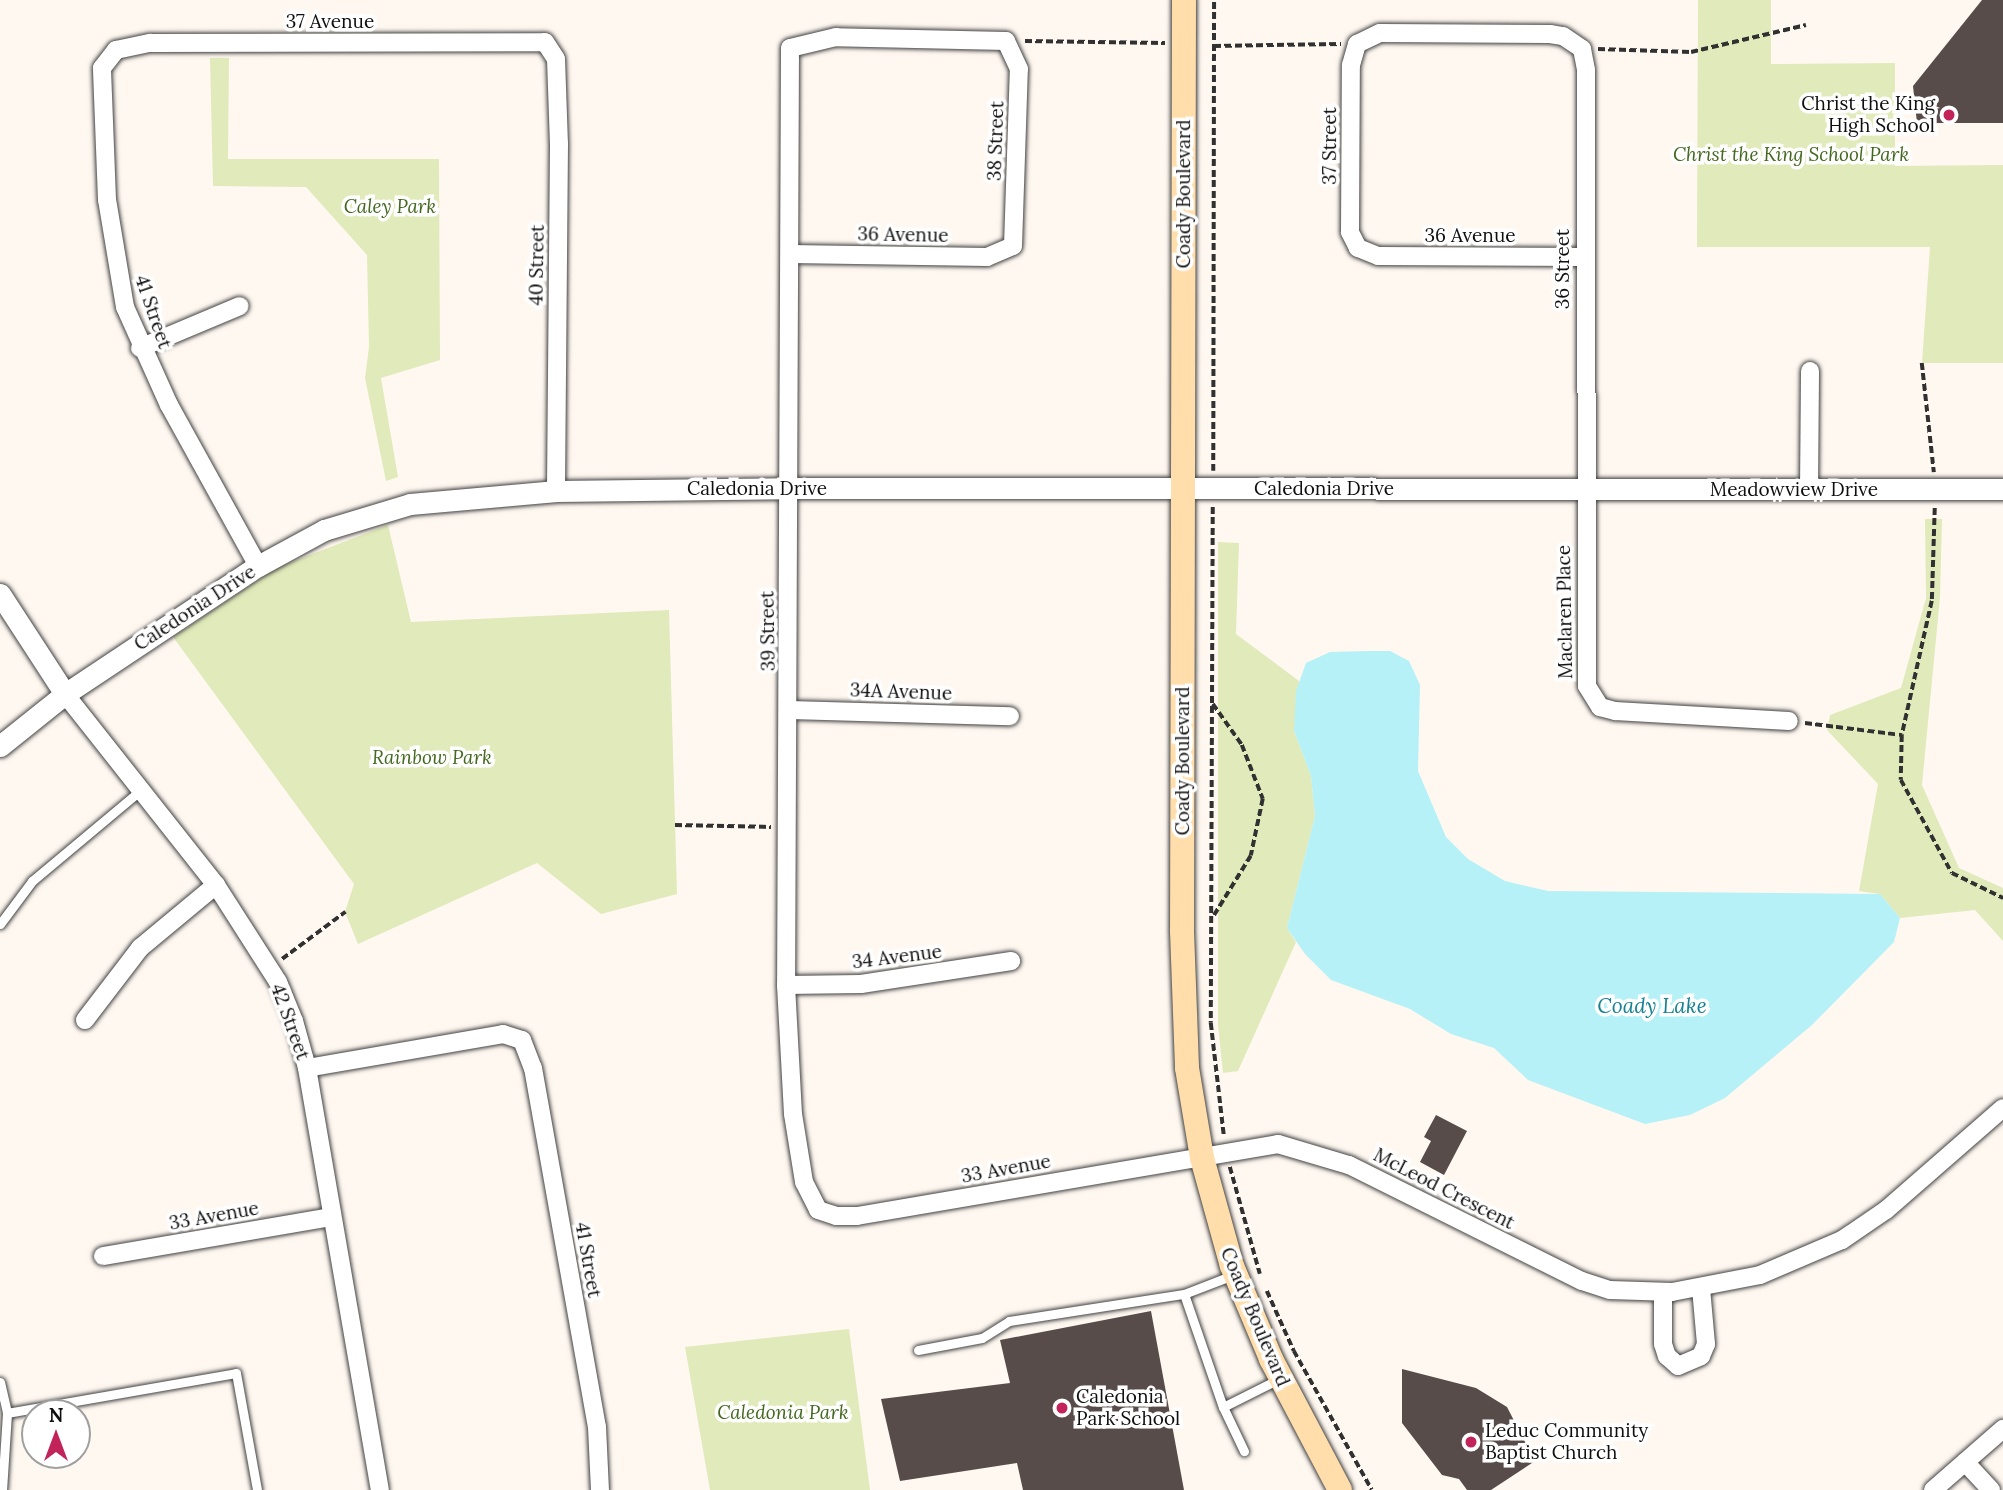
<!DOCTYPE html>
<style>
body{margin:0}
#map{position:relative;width:2003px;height:1490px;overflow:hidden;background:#fff8f1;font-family:Lora,serif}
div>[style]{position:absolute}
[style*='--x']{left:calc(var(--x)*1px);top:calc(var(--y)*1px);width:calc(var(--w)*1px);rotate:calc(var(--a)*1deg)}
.green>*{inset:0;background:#e1eaba}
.water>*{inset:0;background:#b5f1f7}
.building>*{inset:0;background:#584c4b}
.path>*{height:3.5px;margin-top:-1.75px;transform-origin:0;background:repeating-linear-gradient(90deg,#313131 0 7px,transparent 0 10.5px)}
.roads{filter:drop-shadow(0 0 2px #424242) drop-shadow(0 0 2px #424242)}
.service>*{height:9px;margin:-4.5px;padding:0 4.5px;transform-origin:4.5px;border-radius:4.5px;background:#fff}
.minor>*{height:18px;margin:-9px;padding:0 9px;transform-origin:9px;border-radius:9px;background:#fff}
.tertiary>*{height:21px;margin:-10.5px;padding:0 10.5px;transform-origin:10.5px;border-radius:10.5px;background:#fff}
.secondary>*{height:24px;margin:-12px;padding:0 12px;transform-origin:12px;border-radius:12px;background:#ffdeac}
.dots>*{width:19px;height:19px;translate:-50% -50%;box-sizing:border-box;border:4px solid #fff;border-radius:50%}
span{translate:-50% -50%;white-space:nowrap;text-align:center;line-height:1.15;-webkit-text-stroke:7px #fff;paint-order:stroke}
.street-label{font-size:19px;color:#0f0f0f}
.poi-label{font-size:19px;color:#0f0f0f}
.right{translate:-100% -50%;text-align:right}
.left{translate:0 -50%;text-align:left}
.park-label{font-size:19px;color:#43681e;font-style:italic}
.water-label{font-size:21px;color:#168294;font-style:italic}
.north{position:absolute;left:21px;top:1399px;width:70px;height:70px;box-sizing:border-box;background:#fff;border:2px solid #9f9f9f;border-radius:50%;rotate:0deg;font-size:19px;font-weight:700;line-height:28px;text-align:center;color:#0f0f0f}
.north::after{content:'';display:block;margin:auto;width:24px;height:32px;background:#c22459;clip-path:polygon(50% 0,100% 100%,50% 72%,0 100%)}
</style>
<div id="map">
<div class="green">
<div style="clip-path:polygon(1698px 0,1771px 0,1771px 64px,1895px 63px,1895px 166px,2003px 165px,2003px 363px,1922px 363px,1930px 247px,1697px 247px)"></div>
<div style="clip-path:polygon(210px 58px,229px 58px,228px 159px,439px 159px,440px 360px,381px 378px,398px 477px,386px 481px,365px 378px,369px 347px,367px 255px,306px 187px,213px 186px)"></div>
<div style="clip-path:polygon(1925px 519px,1942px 519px,1940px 597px,1922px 785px,1959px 868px,2003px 888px,2003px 941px,1975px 910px,1900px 918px,1880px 894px,1859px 891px,1878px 784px,1827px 730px,1830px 715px,1901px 688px,1926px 598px)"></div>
<div style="clip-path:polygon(388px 525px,411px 622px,669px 610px,677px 894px,601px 914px,537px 863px,358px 944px,345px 912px,354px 884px,173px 637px,276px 568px)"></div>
<div style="clip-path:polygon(1218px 542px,1239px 543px,1236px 634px,1299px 681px,1294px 731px,1311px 776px,1315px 816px,1287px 928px,1296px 942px,1238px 1071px,1223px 1073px,1218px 1025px)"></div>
<div style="clip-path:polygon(849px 1329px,870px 1490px,710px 1490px,685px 1347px)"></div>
</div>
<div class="water">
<div style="clip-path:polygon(1370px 651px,1390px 651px,1409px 661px,1420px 685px,1418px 771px,1446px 837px,1468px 859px,1505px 881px,1548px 891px,1880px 894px,1900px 918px,1894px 942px,1812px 1025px,1725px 1098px,1690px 1115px,1645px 1124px,1528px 1080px,1494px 1048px,1451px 1034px,1410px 1009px,1331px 980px,1305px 954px,1287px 928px,1315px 816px,1311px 776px,1294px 731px,1296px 691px,1306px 663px,1330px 652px)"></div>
</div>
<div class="building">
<div style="clip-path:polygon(1982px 0,2003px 0,2003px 123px,1917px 123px,1913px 86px)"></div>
<div style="clip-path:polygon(1436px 1115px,1467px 1131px,1444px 1175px,1420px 1162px,1431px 1141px,1424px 1137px)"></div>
<div style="clip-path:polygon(1151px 1311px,1184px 1490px,1023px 1490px,1017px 1463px,900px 1481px,881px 1399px,1010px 1383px,1000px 1340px)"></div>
<div style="clip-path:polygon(1402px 1369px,1476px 1388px,1507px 1407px,1535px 1461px,1491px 1490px,1467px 1490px,1459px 1479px,1442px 1475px,1402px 1423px)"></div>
</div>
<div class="path">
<div style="--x:1025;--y:41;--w:140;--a:0.8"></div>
<div style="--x:1214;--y:46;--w:127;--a:-0.9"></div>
<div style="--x:1598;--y:49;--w:93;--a:1.8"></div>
<div style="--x:1691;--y:52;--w:118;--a:-13.2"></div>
<div style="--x:1922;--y:363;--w:110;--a:83.7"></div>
<div style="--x:1213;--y:471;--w:471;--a:-89.9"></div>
<div style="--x:1213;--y:507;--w:516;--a:90.22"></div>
<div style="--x:1211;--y:1023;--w:113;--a:83.4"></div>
<div style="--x:1935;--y:508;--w:93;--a:91.8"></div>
<div style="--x:1932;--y:601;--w:137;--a:102.6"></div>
<div style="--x:1902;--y:735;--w:45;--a:91.3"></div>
<div style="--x:1901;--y:780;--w:106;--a:61.3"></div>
<div style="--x:1952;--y:873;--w:57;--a:26.1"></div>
<div style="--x:1213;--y:704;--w:50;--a:54.7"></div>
<div style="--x:1242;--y:745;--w:58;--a:68.7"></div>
<div style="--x:1263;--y:799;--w:58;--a:101.9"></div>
<div style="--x:1251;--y:856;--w:70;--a:121.7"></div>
<div style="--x:1805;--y:723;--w:98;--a:7.1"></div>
<div style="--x:675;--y:825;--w:96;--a:1.2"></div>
<div style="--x:282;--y:959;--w:79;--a:-36.7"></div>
<div style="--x:1230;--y:1167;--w:111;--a:74.3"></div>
<div style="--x:1267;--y:1291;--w:66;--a:65.8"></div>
<div style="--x:1294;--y:1351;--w:159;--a:60.7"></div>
</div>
<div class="roads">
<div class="service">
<div style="--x:0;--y:924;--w:54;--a:-53.3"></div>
<div style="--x:32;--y:881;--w:142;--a:-39.9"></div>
<div style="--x:1233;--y:1275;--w:53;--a:158.8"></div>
<div style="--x:1184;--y:1294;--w:120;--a:71"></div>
<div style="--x:1223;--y:1407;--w:63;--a:-26.6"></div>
<div style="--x:918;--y:1350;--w:65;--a:-10.6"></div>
<div style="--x:982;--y:1338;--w:32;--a:-32"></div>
<div style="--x:1009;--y:1321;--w:177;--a:-8.8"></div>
<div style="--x:0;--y:1382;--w:32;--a:77"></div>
<div style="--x:7;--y:1413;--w:77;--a:93.7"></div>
<div style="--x:1223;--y:1407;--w:49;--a:64.5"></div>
<div style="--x:7;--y:1413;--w:232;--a:-9.9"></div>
<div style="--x:236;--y:1373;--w:119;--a:79.8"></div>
</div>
<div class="minor">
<div style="--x:790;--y:254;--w:197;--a:0.9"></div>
<div style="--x:987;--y:257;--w:28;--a:-23"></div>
<div style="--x:1013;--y:246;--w:177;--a:-88.1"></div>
<div style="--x:1019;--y:69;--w:31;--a:-115"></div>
<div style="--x:1006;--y:41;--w:170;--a:-178.7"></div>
<div style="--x:836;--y:37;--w:47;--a:166.6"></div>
<div style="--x:790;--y:48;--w:937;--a:90.24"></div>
<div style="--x:786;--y:985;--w:129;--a:86.9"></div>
<div style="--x:793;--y:1114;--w:69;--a:80.8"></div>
<div style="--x:804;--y:1182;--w:31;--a:63"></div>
<div style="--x:818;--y:1210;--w:19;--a:18"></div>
<div style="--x:836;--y:1216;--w:21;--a:0"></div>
<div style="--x:857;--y:1216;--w:427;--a:-9.7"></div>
<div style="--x:1278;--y:1144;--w:74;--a:16.5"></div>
<div style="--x:1349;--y:1165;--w:260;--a:26.5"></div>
<div style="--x:1582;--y:1281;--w:29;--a:18"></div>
<div style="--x:1610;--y:1290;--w:62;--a:1.8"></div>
<div style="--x:1672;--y:1292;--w:90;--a:-10.9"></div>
<div style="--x:1760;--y:1275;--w:89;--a:-23.1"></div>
<div style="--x:1842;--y:1240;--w:53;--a:-34.3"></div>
<div style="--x:1886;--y:1210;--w:155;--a:-41.1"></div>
<div style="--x:1583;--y:257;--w:205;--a:-179.7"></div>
<div style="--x:1378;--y:256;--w:22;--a:-158"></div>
<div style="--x:1358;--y:248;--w:18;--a:-117"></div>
<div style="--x:1350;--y:232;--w:167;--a:-89.7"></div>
<div style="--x:1351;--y:65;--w:22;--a:-74"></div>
<div style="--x:1357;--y:44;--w:25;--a:-26"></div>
<div style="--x:1380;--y:33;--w:170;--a:0.3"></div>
<div style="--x:1550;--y:34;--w:13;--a:9"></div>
<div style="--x:1563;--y:36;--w:23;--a:34"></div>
<div style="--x:1582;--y:49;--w:21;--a:79"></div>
<div style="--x:1586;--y:70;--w:616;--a:89.91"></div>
<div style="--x:1587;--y:686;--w:25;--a:58"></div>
<div style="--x:1600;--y:707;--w:16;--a:15"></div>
<div style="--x:1615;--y:711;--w:174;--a:3.3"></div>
<div style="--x:140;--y:348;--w:108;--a:-22.8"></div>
<div style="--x:1809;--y:489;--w:118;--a:-89.5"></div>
<div style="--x:258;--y:566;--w:184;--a:-118.9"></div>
<div style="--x:169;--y:405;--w:107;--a:-114.2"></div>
<div style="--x:125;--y:307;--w:109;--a:-99.5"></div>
<div style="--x:107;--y:200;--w:132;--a:-92.2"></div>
<div style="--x:102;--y:68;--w:23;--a:-52"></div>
<div style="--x:116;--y:50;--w:35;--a:-12"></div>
<div style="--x:150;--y:43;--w:395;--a:-0.1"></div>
<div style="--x:545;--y:42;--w:20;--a:57"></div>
<div style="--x:556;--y:59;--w:85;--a:88"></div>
<div style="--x:559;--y:144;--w:347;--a:90.5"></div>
<div style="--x:65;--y:694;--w:243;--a:51.7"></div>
<div style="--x:216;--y:885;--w:115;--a:57.4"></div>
<div style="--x:278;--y:982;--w:42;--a:67.7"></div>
<div style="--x:294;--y:1021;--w:49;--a:74.5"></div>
<div style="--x:307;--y:1068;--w:428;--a:80.2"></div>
<div style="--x:790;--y:710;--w:220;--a:1.6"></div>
<div style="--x:786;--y:985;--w:75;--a:-0.8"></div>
<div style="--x:861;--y:984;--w:152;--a:-8.7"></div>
<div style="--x:85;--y:1020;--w:91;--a:-52.6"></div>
<div style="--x:140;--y:948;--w:99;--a:-39.7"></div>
<div style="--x:307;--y:1068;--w:199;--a:-9.8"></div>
<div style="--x:503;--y:1034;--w:20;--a:18"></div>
<div style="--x:522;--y:1040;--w:30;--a:69"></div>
<div style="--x:533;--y:1068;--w:365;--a:79.9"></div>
<div style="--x:597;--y:1427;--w:63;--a:87.3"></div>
<div style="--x:103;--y:1256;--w:232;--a:-9.7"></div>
<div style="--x:1663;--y:1292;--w:52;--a:90"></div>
<div style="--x:1663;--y:1344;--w:13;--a:72"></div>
<div style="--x:1667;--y:1356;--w:15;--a:42"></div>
<div style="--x:1678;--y:1366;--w:25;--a:-23"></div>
<div style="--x:1701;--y:1356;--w:13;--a:-67"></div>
<div style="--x:1706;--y:1344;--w:56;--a:-95.1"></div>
<div style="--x:1965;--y:1462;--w:38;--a:47"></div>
<div style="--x:1933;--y:1490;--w:93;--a:-41.1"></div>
</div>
<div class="tertiary">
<div style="--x:0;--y:594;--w:119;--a:57"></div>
<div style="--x:0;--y:746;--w:83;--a:-38.7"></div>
<div style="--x:65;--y:694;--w:232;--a:-33.6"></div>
<div style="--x:258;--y:566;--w:75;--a:-28.6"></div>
<div style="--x:324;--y:530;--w:90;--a:-16.8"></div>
<div style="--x:410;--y:504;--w:147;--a:-5.1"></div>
<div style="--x:556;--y:491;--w:231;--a:-0.7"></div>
<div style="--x:787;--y:488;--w:1216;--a:0.05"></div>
</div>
<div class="secondary">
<div style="--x:1184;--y:0;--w:931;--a:90.12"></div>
<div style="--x:1182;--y:931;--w:137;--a:87.9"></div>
<div style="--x:1187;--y:1068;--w:91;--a:80.5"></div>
<div style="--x:1202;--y:1158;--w:112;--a:74.5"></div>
<div style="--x:1232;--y:1266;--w:101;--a:67.2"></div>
<div style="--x:1271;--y:1359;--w:148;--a:62.2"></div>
</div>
</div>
<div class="dots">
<div style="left:1949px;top:115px;background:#c22459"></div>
<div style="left:1062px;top:1408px;background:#c22459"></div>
<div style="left:1471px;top:1442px;background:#c22459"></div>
</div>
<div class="street-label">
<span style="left:330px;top:22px">37 Avenue</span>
<span style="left:996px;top:141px;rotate:-88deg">38 Street</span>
<span style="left:1330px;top:146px;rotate:-90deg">37 Street</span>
<span style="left:1184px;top:194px;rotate:-90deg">Coady Boulevard</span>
<span style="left:903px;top:235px;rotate:1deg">36 Avenue</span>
<span style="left:1470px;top:236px">36 Avenue</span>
<span style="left:537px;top:265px;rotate:-89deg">40 Street</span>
<span style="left:1563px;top:269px;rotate:-90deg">36 Street</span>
<span style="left:153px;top:312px;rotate:71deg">41 Street</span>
<span style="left:757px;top:489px">Caledonia Drive</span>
<span style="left:1324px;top:489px">Caledonia Drive</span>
<span style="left:1794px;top:490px">Meadowview Drive</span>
<span style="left:195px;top:608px;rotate:-33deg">Caledonia Drive</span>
<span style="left:1565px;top:612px;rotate:-91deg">Maclaren Place</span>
<span style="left:768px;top:631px;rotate:-91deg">39 Street</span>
<span style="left:901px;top:692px;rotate:2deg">34A Avenue</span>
<span style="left:1183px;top:761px;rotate:-90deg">Coady Boulevard</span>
<span style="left:897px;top:957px;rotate:-7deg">34 Avenue</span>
<span style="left:290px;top:1022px;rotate:70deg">42 Street</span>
<span style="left:1006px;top:1169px;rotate:-10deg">33 Avenue</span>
<span style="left:1444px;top:1189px;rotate:27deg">McLeod Crescent</span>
<span style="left:214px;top:1216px;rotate:-10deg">33 Avenue</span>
<span style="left:588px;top:1260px;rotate:80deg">41 Street</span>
<span style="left:1255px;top:1317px;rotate:67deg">Coady Boulevard</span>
</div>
<div class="poi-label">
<span class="right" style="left:1935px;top:115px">Christ the King<br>High School</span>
<span class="left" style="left:1076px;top:1408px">Caledonia<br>Park School</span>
<span class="left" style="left:1485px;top:1442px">Leduc Community<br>Baptist Church</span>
</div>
<div class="park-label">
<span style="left:1791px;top:155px">Christ the King School Park</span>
<span style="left:390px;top:207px">Caley Park</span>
<span style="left:432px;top:758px">Rainbow Park</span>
<span style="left:783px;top:1413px">Caledonia Park</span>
</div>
<div class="water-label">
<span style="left:1652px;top:1006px">Coady Lake</span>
</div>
<div class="north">N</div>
</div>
